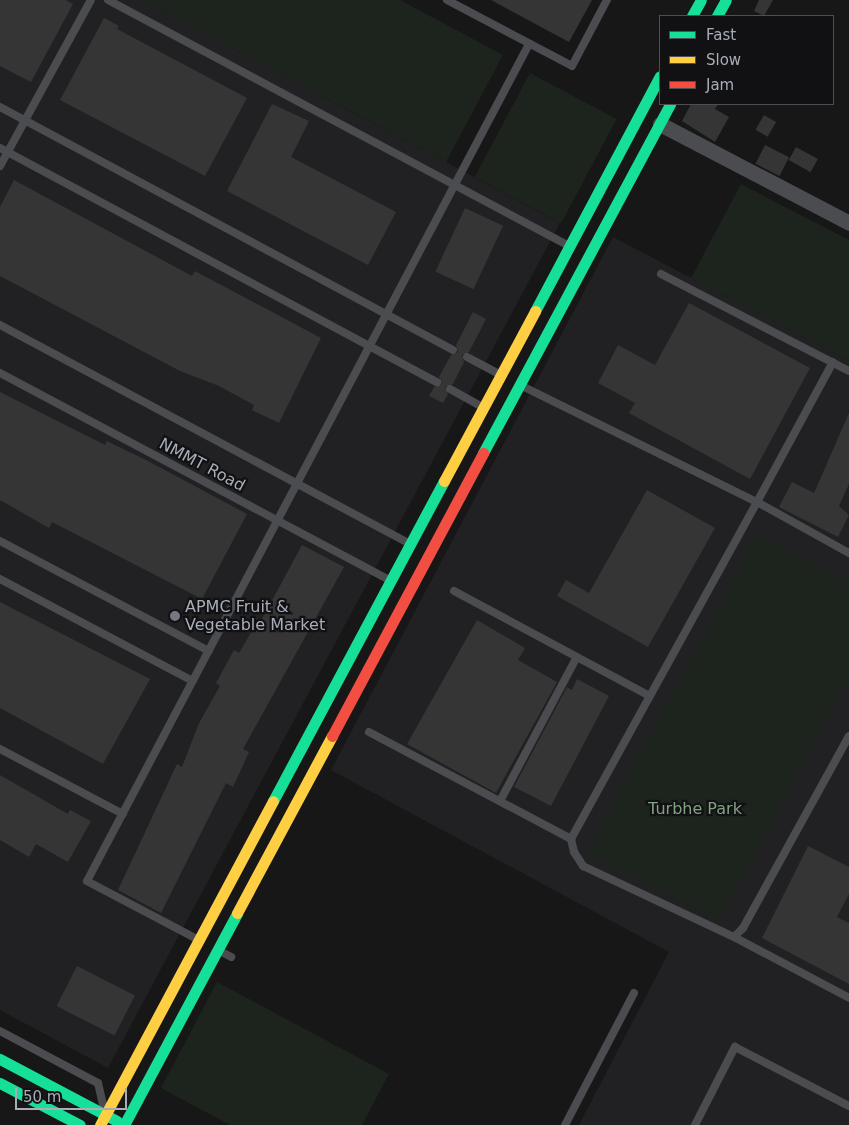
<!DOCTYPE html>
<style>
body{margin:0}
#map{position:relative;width:849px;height:1125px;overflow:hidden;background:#171717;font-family:"DejaVu Sans",sans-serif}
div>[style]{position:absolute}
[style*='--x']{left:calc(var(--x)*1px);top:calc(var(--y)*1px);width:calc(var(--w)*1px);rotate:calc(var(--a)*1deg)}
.built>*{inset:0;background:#212123}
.green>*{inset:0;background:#1d241e;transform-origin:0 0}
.building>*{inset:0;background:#353536;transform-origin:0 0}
.lane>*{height:8px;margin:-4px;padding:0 4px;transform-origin:4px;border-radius:4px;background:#4b4c50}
.street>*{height:15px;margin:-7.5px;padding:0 7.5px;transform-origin:7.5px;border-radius:7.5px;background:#4b4c50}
.fast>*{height:11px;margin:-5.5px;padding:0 5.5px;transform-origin:5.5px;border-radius:5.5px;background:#16e098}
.slow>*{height:11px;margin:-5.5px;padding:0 5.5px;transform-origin:5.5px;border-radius:5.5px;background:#ffcf43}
.jam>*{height:11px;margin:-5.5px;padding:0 5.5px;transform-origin:5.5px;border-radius:5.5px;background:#f24e42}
.dots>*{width:14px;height:14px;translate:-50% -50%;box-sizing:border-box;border:2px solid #111113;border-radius:50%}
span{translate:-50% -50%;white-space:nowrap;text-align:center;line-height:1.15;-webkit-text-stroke:4.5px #111113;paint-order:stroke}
.street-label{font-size:16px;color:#a8adb8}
.poi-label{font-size:16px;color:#a8adb8}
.left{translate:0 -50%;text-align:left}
.park-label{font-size:16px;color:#7fa381}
.legend{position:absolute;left:659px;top:15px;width:175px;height:90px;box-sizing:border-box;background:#111113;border:1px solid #4d4f55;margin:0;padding:6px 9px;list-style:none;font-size:15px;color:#a8adb8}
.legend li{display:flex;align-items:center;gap:10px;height:25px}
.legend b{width:25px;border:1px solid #4d4f55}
.scale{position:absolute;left:15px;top:1088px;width:112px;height:22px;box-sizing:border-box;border:2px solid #a8adb8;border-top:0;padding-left:6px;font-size:15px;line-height:18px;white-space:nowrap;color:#a8adb8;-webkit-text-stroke:4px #111113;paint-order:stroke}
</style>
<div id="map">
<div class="built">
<div style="clip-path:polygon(0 0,142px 0,560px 223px,108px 1068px,0 1010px)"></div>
<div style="clip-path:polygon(613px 237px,849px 361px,849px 1125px,579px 1125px,669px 952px,331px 770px)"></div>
</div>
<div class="green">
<div style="clip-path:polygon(142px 0,400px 0,503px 55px,446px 162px)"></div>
<div style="left:530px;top:73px;width:98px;height:118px;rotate:28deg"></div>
<div style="clip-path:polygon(741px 184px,849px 240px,849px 361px,691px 278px)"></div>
<div style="clip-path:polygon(758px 534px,849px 582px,849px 678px,718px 922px,587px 852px)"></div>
<div style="clip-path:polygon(217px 982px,389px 1074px,362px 1125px,230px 1125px,161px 1088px)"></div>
</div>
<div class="building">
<div style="clip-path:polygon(0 0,66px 0,73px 4px,31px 82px,0 66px)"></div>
<div style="clip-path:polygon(491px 0,592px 0,569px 42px)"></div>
<div style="clip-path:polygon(759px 0,773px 0,764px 16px,754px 11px)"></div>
<div style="clip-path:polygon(104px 18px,119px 26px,117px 29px,247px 98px,205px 176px,60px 100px)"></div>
<div style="clip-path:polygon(272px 104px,309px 121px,291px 157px,396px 212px,368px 265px,227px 191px)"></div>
<div style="clip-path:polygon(691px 104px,718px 104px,715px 109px,729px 117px,715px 142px,682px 121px)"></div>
<div style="left:764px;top:115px;width:14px;height:17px;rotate:30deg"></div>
<div style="left:765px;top:145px;width:27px;height:21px;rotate:27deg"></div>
<div style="left:796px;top:147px;width:25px;height:15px;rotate:29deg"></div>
<div style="clip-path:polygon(14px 180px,192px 276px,195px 271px,321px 338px,279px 423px,252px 410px,254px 405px,219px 386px,180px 371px,0 276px,0 207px)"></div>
<div style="left:465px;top:208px;width:42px;height:70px;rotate:25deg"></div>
<div style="clip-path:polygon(689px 303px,810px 368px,750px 479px,629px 413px,635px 403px,598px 383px,618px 345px,655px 365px)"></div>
<div style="clip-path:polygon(473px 312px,486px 319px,469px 352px,462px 355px,464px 362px,453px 384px,445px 387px,448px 394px,443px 403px,429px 396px,434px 387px,442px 384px,439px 377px,451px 355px,458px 352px,456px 345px)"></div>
<div style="clip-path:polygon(0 392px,105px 445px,107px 441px,148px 461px,247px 514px,202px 599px,52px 522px,49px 528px,0 500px)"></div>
<div style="clip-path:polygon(849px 413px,849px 484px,839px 506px,849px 515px,838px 537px,779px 507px,792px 482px,814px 493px)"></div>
<div style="clip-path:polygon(647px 490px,715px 528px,648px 647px,557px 596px,566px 580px,589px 593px)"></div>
<div style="clip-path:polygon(302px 545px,344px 567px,243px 749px,249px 752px,233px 787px,226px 783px,161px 913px,118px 890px,177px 764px,182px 767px,199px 723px,220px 686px,216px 683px,234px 650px,239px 653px,253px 629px,256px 630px)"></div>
<div style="clip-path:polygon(0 602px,150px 679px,103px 764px,0 708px)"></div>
<div style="clip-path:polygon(477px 620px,525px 648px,518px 660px,557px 682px,496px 793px,407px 744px)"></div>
<div style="clip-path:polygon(577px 679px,609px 696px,551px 806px,514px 787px,567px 687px,572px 690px)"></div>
<div style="clip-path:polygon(0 775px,68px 814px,70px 810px,91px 821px,68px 862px,36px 844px,29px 857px,0 840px)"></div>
<div style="clip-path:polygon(808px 846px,849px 867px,849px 894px,837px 917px,849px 923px,849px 984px,762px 938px)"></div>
<div style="left:77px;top:966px;width:65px;height:45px;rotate:27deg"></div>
</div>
<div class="lane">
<div style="--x:108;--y:0;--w:520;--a:28.09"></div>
<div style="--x:447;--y:0;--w:141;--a:27.8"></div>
<div style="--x:572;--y:66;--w:75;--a:-62.1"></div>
<div style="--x:0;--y:107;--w:514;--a:28.21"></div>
<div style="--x:0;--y:148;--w:496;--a:28.2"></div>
<div style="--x:0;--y:166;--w:189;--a:-61.3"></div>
<div style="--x:661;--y:274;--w:212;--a:27.3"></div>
<div style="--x:0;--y:325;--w:463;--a:28.1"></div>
<div style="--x:467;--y:357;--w:36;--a:28"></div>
<div style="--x:0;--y:373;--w:441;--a:28"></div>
<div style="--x:520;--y:385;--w:264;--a:26.3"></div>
<div style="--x:757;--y:502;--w:159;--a:-61.5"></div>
<div style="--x:450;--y:389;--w:35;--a:29"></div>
<div style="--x:0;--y:541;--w:236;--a:27.8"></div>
<div style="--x:849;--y:553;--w:105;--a:-151"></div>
<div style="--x:757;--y:502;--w:385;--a:118.9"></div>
<div style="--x:571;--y:839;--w:13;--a:77"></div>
<div style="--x:574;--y:852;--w:17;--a:57"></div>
<div style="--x:583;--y:866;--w:167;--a:25.2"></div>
<div style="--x:734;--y:937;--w:13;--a:-45"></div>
<div style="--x:743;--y:928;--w:219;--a:-61.1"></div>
<div style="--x:0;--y:579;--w:218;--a:27.9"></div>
<div style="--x:454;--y:591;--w:222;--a:28.2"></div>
<div style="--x:369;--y:732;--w:229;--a:27.9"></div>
<div style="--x:0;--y:749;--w:139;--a:27.9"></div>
<div style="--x:500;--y:801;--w:163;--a:-61.9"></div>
<div style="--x:734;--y:937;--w:130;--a:27.9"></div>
<div style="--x:197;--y:939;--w:124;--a:-152.2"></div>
<div style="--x:87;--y:881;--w:947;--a:-62.16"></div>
<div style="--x:218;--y:950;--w:15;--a:28"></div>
<div style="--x:0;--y:1031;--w:111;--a:28"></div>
<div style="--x:98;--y:1083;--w:26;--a:77"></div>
<div style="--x:565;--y:1125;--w:149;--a:-62.4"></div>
<div style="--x:695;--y:1125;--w:88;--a:-62.9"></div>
<div style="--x:735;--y:1047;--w:128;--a:27.4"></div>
</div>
<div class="street">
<div style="--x:660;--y:124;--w:213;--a:27.6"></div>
</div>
<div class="fast">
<div style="--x:692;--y:16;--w:18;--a:-61"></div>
<div style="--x:717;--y:16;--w:18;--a:-61"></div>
<div style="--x:535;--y:311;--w:266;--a:-62"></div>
<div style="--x:483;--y:453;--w:396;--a:-61.8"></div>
<div style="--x:273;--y:801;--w:363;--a:-61.9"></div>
<div style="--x:0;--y:1059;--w:132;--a:27.9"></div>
<div style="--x:0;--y:1083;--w:90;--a:27.7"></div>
<div style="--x:124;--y:1125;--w:240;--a:-61.9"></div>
</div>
<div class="slow">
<div style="--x:444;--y:481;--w:193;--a:-61.8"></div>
<div style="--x:237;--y:913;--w:201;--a:-61.8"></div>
<div style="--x:100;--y:1125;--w:367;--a:-61.9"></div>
</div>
<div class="jam">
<div style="--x:332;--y:736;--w:321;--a:-61.9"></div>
</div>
<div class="dots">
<div style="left:175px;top:616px;background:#757880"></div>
</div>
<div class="street-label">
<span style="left:202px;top:465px;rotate:28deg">NMMT Road</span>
</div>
<div class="poi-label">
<span class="left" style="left:185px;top:616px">APMC Fruit &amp;<br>Vegetable Market</span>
</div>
<div class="park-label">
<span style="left:695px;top:809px">Turbhe Park</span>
</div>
<ul class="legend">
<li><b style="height:6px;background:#16e098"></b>Fast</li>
<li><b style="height:6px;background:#ffcf43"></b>Slow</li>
<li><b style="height:6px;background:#f24e42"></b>Jam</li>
</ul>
<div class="scale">50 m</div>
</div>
